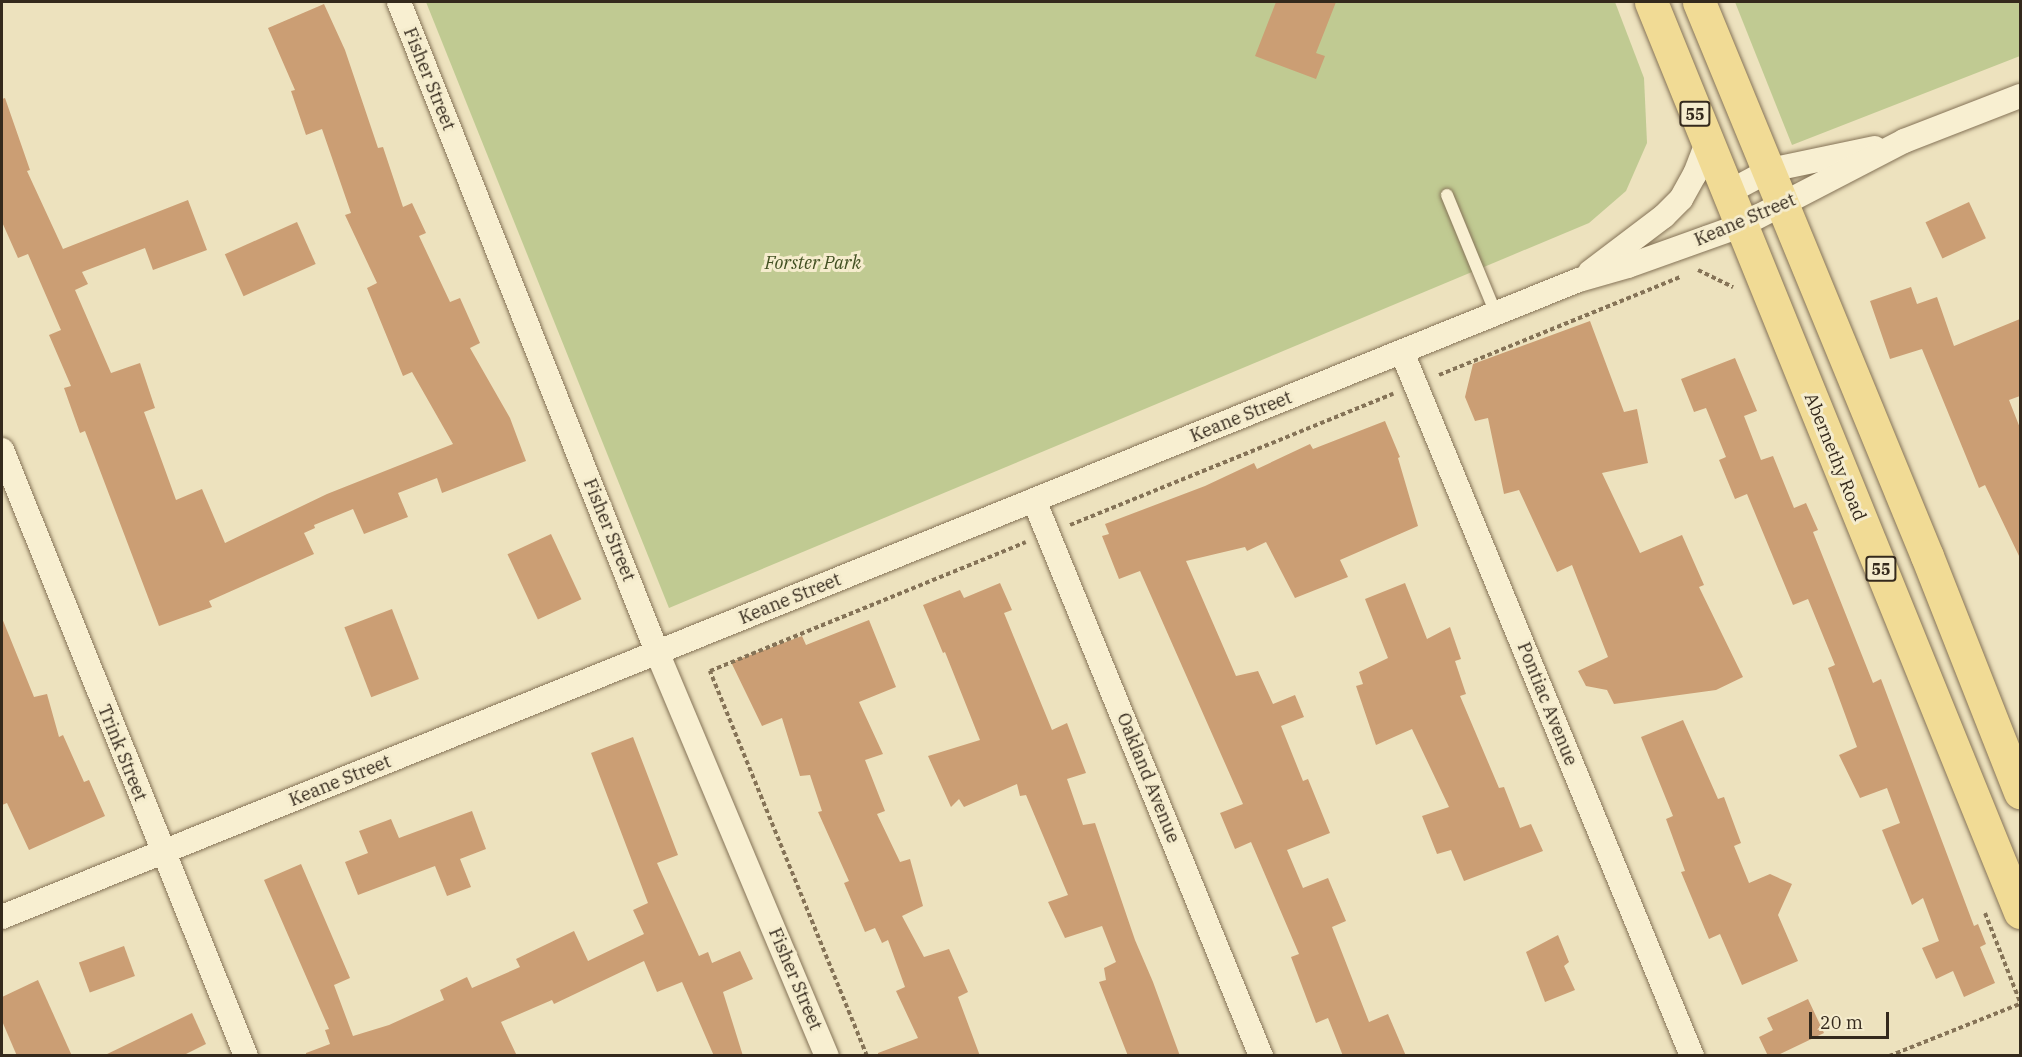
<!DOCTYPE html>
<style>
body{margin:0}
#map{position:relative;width:2022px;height:1057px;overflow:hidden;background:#ede2be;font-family:"IBM Plex Serif",serif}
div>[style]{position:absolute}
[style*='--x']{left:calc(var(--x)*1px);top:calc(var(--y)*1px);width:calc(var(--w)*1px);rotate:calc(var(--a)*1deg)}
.green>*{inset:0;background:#c0ca92}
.building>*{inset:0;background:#cb9e74;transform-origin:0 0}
.path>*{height:4px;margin-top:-2px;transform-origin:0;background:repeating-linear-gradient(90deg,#857357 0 4.5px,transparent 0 7.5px)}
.roads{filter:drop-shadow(0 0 2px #857357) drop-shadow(0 0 2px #857357)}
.service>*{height:12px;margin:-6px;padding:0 6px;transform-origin:6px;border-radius:6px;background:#f8efd1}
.minor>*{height:24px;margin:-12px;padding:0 12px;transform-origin:12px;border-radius:12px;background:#f8efd1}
.primary>*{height:33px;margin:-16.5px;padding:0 16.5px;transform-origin:16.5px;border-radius:16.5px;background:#f1db95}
span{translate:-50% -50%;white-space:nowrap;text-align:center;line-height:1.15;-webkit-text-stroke:6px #f5eccd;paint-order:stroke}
.shield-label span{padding:2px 4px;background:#f5eccd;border:2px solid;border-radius:4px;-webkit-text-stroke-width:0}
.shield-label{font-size:16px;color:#34291c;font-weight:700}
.street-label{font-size:18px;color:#34291c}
.park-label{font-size:18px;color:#425022;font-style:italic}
.frame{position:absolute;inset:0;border:3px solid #34291c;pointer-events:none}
.scale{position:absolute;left:1809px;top:1012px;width:80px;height:27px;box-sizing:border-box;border:3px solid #34291c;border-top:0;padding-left:8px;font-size:18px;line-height:21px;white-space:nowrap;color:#34291c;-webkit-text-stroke:4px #f5eccd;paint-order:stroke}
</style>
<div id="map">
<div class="green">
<div style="clip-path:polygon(426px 2px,1615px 2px,1644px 78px,1647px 143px,1626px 191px,1589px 223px,669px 608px)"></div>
<div style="clip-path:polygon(1735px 2px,2020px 2px,2020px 56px,1792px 145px)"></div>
</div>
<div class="building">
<div style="clip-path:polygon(1276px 2px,1336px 2px,1316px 53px,1325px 56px,1316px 79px,1255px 56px)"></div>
<div style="clip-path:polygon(324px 4px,345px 50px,378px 148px,383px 147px,403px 207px,412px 203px,426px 233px,419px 236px,450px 302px,460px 298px,480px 343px,470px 348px,510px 418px,526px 461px,442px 493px,437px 478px,398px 493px,408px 517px,364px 534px,353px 509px,314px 525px,315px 528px,304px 533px,314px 554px,209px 601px,212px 607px,159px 626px,85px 431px,80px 433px,64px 388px,71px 386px,49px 335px,61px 330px,28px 254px,18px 258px,2px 222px,2px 99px,5px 98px,30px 170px,27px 171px,63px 249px,188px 200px,207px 250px,153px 270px,145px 248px,82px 272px,88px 284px,75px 290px,111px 373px,140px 363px,155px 408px,144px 412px,176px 500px,202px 489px,225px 543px,327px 494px,453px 444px,412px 372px,403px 376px,367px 288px,377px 283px,345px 215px,351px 213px,322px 129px,306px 135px,291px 91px,295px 90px,268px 28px)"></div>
<div style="left:1969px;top:202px;width:40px;height:48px;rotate:65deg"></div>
<div style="left:297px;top:222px;width:46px;height:79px;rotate:66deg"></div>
<div style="clip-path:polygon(1911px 287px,1917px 304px,1937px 297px,1954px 346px,2020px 319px,2020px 396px,2009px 400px,2020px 428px,2020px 558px,1985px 485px,1979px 488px,1922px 349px,1890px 359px,1870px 301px)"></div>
<div style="clip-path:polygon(1590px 321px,1624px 412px,1637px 409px,1648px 463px,1602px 473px,1640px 553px,1682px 535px,1704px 585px,1699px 587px,1743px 677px,1716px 690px,1614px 704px,1607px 690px,1586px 686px,1578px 671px,1608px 657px,1572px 565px,1557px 572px,1519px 490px,1504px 494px,1488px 418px,1475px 421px,1465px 397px,1473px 364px)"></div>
<div style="clip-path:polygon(1735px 358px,1757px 411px,1744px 416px,1761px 460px,1773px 456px,1794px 508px,1806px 503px,1818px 530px,1813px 532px,1873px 683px,1881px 679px,1974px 926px,1978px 924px,1986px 944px,1980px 947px,1995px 983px,1964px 997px,1953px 971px,1936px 979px,1922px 948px,1939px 941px,1923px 898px,1912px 905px,1882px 830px,1900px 823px,1887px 788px,1860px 798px,1839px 755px,1857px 747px,1828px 668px,1835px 665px,1808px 599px,1793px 605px,1747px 494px,1735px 499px,1719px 460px,1726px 457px,1706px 408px,1694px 412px,1681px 379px)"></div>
<div style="clip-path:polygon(1385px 421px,1400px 457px,1398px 458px,1418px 526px,1340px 560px,1348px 577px,1295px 598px,1266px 542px,1247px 551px,1245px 547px,1186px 561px,1236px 676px,1258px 671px,1273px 704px,1295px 695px,1304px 717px,1281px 726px,1303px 781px,1308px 779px,1330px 833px,1287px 850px,1303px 888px,1328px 878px,1346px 921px,1332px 927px,1369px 1022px,1388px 1014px,1406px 1056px,1343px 1056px,1328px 1018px,1316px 1023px,1291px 957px,1299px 954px,1251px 842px,1235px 849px,1220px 813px,1243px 804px,1140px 571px,1119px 579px,1102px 536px,1109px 534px,1105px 524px,1205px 486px,1254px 463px,1257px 469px,1310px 444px,1313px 449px)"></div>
<div style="left:551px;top:534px;width:72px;height:48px;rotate:65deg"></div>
<div style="clip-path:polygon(1000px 583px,1012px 610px,1004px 613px,1052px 730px,1067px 723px,1086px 773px,1067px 779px,1083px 825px,1095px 823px,1135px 940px,1153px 982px,1180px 1056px,1128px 1056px,1099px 982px,1106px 980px,1104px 968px,1116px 962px,1102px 926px,1065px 938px,1048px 902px,1068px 895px,1026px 795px,1020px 796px,1017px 784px,964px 807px,959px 799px,951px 807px,928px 756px,980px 740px,945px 652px,943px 653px,923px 605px,960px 590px,964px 598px)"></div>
<div style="clip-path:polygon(1405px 583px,1427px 639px,1450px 627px,1461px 659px,1455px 661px,1466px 694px,1460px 696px,1499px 788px,1504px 787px,1520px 828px,1531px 824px,1543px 851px,1464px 881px,1451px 850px,1437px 854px,1422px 816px,1449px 807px,1412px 729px,1376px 745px,1356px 686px,1363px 684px,1359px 672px,1388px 658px,1365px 599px)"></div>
<div style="left:392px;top:609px;width:75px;height:51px;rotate:69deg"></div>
<div style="clip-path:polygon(2px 618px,34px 697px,47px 694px,59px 737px,63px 735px,84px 782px,89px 780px,105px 816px,29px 850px,7px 803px,2px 805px)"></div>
<div style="clip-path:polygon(869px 620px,896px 687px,859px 702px,883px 754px,865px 760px,885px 811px,877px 814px,900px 862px,910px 859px,923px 906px,902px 916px,924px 957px,949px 949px,968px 992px,958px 997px,980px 1056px,878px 1056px,878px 1053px,918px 1038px,896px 991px,905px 987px,888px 940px,882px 943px,875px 928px,865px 932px,844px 883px,849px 881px,818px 812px,822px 811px,810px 775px,800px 776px,782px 718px,762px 726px,731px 662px,802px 636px,806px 645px)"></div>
<div style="clip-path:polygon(1683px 720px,1718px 799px,1724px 797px,1741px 843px,1734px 846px,1749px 883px,1770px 874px,1792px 884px,1778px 915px,1798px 961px,1742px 985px,1720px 934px,1709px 939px,1681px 872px,1685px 871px,1666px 819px,1673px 816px,1641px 737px)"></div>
<div style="clip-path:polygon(633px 737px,678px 855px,657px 863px,699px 956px,708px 952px,712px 963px,740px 951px,753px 979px,723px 992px,743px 1056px,714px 1056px,682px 982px,657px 992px,644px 961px,554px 1004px,552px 1000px,501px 1022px,517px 1056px,306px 1056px,306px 1053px,330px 1044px,325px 1030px,329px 1029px,264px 880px,301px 864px,350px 978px,334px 985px,353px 1036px,389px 1025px,444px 1000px,440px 990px,467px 977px,472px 988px,520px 967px,516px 959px,574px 931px,588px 961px,644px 934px,633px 910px,648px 903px,591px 753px)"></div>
<div style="clip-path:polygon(472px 811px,486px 849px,460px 859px,471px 887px,447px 896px,435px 866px,358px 895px,345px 862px,368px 853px,359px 831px,391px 819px,399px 838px)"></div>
<div style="clip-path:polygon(1558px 935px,1569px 962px,1564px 966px,1575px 990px,1545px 1002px,1526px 952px)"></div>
<div style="left:124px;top:946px;width:32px;height:48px;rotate:70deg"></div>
<div style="clip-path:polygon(38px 980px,51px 1009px,72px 1056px,17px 1056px,2px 1021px,2px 997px)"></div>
<div style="clip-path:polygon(1808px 999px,1824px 1033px,1776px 1056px,1768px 1056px,1759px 1037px,1773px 1030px,1767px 1018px)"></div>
<div style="clip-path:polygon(192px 1013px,206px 1044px,182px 1056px,103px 1056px)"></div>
</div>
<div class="path">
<div style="--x:1698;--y:270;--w:39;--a:26"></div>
<div style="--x:1439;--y:375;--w:260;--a:-22.1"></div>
<div style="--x:1070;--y:525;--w:349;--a:-22.1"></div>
<div style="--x:1985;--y:913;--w:96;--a:68.5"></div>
<div style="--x:867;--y:1056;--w:416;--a:-112.2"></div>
<div style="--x:710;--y:671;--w:341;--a:-22.2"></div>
<div style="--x:1889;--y:1056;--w:141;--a:-21.7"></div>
</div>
<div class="roads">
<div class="service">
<div style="--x:1447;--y:195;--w:129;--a:67.6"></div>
</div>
<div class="minor">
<div style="--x:399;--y:2;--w:699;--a:68.35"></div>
<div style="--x:657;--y:652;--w:438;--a:67.2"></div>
<div style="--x:1727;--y:193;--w:49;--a:-28.1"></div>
<div style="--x:1770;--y:170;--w:107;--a:-11.8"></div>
<div style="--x:1590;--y:272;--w:93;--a:-37.1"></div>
<div style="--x:1664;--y:216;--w:24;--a:-45"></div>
<div style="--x:1681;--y:199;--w:29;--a:-61"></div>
<div style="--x:1695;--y:174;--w:33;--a:-69"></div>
<div style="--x:1402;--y:352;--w:761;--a:67.61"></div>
<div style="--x:2;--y:450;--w:653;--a:68.07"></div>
<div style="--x:1034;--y:500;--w:601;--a:67.79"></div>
<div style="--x:2;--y:917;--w:1701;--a:-22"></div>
<div style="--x:1579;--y:280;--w:51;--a:-15.9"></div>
<div style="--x:1628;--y:266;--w:119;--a:-19.7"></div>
<div style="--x:1740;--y:226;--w:185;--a:-27.4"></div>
<div style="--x:1904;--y:141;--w:124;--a:-21.2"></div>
</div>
<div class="primary">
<div style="--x:1651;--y:2;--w:982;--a:67.93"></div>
<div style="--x:1699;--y:2;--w:599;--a:67.63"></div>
<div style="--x:1927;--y:556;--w:254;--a:68.5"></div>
</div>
</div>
<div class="shield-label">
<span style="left:1695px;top:114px">55</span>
<span style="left:1881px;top:569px">55</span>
</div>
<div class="street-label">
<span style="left:429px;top:79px;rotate:68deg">Fisher Street</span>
<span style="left:1745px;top:220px;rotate:-23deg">Keane Street</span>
<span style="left:1241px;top:417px;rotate:-22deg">Keane Street</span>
<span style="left:1835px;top:457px;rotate:68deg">Abernethy Road</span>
<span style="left:609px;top:530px;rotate:68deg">Fisher Street</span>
<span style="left:790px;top:599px;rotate:-22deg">Keane Street</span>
<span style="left:1547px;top:704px;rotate:68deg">Pontiac Avenue</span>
<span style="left:122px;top:753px;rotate:68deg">Trink Street</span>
<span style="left:1148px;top:778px;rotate:68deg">Oakland Avenue</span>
<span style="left:340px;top:781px;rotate:-22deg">Keane Street</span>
<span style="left:795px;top:979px;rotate:67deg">Fisher Street</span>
</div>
<div class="park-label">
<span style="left:813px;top:263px">Forster Park</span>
</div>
<div class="frame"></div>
<div class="scale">20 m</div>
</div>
